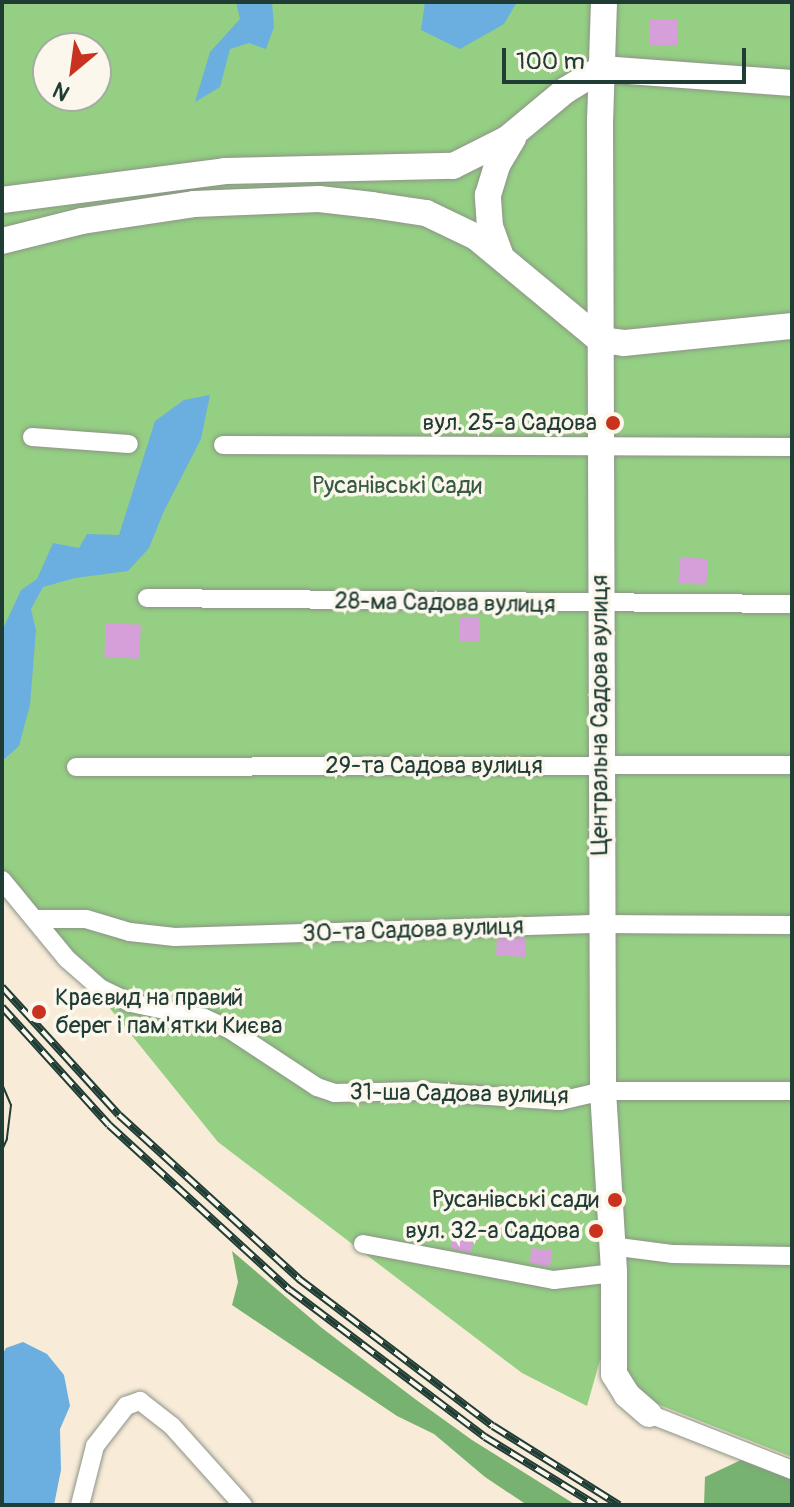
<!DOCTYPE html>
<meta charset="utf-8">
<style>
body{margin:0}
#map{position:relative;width:794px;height:1507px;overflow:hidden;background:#f8ebd8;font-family:Pangolin,sans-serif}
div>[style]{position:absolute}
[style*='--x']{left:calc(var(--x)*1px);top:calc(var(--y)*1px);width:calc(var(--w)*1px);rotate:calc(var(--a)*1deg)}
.green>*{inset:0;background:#94cf83}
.forest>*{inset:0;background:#77b271}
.water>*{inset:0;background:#6baee0}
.building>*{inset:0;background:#d5a0d9;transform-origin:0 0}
.roads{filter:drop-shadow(0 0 2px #8c9486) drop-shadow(0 0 2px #8c9486)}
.street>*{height:18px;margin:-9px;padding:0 9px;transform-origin:9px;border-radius:9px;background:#fff}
.secondary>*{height:26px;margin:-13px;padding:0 13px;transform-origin:13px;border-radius:13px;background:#fff}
.tram>*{height:2px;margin:-1px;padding:0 1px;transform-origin:1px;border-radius:1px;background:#1f3d34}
.rail>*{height:8px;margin-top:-4px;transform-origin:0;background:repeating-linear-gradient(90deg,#fbf7ec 0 15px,#1f3d34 0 30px);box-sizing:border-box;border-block:2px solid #1f3d34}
.dots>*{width:22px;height:22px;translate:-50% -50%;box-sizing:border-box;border:4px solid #fbf7ec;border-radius:50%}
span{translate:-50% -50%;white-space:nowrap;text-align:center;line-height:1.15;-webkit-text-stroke:7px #fbf7ec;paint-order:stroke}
.poi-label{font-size:24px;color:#1f3d34}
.right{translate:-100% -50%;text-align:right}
.left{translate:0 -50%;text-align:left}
.park-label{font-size:24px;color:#365a44}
.street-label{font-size:24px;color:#1f3d34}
.frame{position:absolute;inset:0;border:4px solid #1f3d34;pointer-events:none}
.north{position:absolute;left:32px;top:32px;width:80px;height:80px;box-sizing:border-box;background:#fbf7ec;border:2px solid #a3ada2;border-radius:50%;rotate:209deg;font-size:22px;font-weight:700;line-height:32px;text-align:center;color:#1f3d34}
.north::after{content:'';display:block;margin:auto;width:28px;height:36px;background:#c8321e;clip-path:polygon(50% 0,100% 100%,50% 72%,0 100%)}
.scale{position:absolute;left:502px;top:48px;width:244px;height:36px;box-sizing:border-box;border:4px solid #1f3d34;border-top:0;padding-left:10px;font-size:24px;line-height:28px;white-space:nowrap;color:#1f3d34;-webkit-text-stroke:6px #fbf7ec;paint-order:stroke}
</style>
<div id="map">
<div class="green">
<div style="clip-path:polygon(evenodd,2px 2px,792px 2px,792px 1457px,657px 1404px,624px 1376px,622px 1363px,600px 1360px,587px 1406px,522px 1373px,218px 1142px,2px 875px,2px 2px,48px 48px,96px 48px,96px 96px,48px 96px,48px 48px)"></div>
</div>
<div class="forest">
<div style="clip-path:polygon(232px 1251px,322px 1328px,415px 1399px,472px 1440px,576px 1505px,527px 1505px,485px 1477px,434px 1434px,397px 1416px,232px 1305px,238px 1282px)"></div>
<div style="clip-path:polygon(741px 1460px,792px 1480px,792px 1505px,704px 1505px,705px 1477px)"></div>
</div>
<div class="water">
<div style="clip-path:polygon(236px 2px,272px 2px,274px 27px,266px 49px,249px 43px,230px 49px,220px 87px,195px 102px,210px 52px,240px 19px)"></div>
<div style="clip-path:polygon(425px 2px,517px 2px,504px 24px,460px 49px,421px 30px)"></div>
<div style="clip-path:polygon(210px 395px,201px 439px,163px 513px,149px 548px,128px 571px,75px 578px,43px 587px,31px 609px,36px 630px,30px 705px,19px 746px,2px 761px,2px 631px,21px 590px,37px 579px,53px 543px,79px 548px,87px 534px,119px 535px,155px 421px,184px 400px)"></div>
<div style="clip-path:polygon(23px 1342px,47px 1354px,64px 1375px,70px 1406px,60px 1429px,61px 1470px,54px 1505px,2px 1505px,2px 1355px,6px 1348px)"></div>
</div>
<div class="building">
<div style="left:650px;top:20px;width:27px;height:25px"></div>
<div style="left:680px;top:557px;width:28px;height:26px;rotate:4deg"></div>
<div style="left:459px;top:617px;width:21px;height:24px"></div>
<div style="left:106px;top:623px;width:35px;height:34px;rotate:3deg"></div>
<div style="left:526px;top:938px;width:19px;height:29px;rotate:93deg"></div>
<div style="left:456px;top:1225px;width:21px;height:24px;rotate:14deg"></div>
<div style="clip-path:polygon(531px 1248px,552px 1250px,550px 1267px,530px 1263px)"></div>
</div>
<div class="roads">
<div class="street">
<div style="--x:32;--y:437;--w:97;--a:4.1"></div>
<div style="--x:223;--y:445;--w:569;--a:0.2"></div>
<div style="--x:147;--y:598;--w:645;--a:0.53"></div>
<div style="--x:76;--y:767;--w:716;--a:-0.16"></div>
<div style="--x:2;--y:880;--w:102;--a:50.6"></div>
<div style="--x:67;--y:959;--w:44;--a:41.3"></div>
<div style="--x:100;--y:988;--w:34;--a:26"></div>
<div style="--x:131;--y:1003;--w:75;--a:11.6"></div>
<div style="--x:204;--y:1018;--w:27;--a:24"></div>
<div style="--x:229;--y:1029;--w:105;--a:33.4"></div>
<div style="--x:317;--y:1087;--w:18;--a:19"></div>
<div style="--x:334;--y:1093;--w:85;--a:-1.3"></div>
<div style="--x:419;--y:1091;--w:141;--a:4.1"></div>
<div style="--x:560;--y:1101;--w:44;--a:-13.1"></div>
<div style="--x:603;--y:1091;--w:189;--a:0"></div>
<div style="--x:36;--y:919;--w:50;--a:0"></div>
<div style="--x:86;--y:919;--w:46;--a:16.5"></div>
<div style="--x:130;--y:932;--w:45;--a:6.3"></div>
<div style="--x:175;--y:937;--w:425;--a:-1.8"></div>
<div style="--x:600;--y:924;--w:192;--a:0.3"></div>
<div style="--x:363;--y:1244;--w:194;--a:10.7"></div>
<div style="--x:554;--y:1280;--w:60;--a:-6.7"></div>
<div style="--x:611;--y:1246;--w:63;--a:7.4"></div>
<div style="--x:673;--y:1254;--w:119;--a:1"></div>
<div style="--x:649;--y:1414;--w:154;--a:21.4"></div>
<div style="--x:80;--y:1505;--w:61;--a:-75.7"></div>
<div style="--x:95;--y:1446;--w:51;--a:-52.2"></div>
<div style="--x:126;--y:1406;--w:15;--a:-20"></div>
<div style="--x:140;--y:1401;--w:41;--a:38"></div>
<div style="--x:172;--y:1426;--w:106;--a:48.1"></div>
</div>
<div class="secondary">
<div style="--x:604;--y:2;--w:118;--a:91.9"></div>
<div style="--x:600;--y:120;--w:971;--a:89.82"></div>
<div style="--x:603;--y:1091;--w:182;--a:86.5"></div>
<div style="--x:614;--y:1273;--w:101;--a:90"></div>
<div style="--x:614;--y:1374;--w:25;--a:58"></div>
<div style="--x:627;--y:1395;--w:29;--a:41"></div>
<div style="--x:2;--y:200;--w:225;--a:-7.4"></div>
<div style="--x:225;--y:171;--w:228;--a:-1.3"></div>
<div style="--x:453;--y:166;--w:60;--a:-26.6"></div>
<div style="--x:507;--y:139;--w:77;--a:-39.7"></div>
<div style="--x:566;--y:90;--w:41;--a:-31"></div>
<div style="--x:601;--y:69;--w:192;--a:4.2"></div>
<div style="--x:2;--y:241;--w:82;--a:-14"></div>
<div style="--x:82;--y:221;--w:113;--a:-8.6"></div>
<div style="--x:194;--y:204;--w:125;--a:-2.3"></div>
<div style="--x:319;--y:199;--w:53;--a:6.5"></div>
<div style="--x:372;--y:205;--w:55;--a:8.4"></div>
<div style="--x:426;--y:213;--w:55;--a:25.6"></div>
<div style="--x:476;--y:237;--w:161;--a:39.7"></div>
<div style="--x:600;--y:340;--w:24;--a:7"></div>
<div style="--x:624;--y:343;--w:169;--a:-5.8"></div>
<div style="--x:500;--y:254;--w:29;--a:-110"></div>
<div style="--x:490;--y:227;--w:32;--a:-94"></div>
<div style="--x:488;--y:195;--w:31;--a:-73"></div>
<div style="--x:497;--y:165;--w:31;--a:-59"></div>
</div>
</div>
<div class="tram">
<div style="--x:2;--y:1084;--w:23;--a:67"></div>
<div style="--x:11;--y:1105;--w:34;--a:97"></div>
<div style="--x:7;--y:1139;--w:12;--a:114"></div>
</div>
<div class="rail">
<div style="--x:2;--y:987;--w:173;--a:47.6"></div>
<div style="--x:119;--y:1115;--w:244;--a:42.3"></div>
<div style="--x:299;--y:1279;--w:243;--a:37.2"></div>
<div style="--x:493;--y:1426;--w:149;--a:32.1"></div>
<div style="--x:2;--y:1007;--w:159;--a:47.8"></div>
<div style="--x:109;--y:1125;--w:245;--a:42.4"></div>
<div style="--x:290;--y:1290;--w:244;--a:37"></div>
<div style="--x:485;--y:1437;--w:130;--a:31.5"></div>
</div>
<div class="dots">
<div style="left:613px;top:423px;background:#c8321e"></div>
<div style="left:39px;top:1012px;background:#c8321e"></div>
<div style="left:615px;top:1200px;background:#c8321e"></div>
<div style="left:596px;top:1231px;background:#c8321e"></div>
</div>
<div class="poi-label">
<span class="right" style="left:597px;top:423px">вул. 25-а Садова</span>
<span class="left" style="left:55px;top:1012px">Краєвид на правий<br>берег і пам'ятки Києва</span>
<span class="right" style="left:599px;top:1200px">Русанівські сади</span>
<span class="right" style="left:580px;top:1231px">вул. 32-а Садова</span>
</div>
<div class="park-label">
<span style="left:397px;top:486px">Русанівські Сади</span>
</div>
<div class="street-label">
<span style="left:445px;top:603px;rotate:1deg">28-ма Садова вулиця</span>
<span style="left:600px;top:715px;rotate:-90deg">Центральна Садова вулиця</span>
<span style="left:434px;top:766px">29-та Садова вулиця</span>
<span style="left:413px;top:930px;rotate:-2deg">30-та Садова вулиця</span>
<span style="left:459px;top:1094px;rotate:1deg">31-ша Садова вулиця</span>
</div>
<div class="frame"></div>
<div class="north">N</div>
<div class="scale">100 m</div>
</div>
